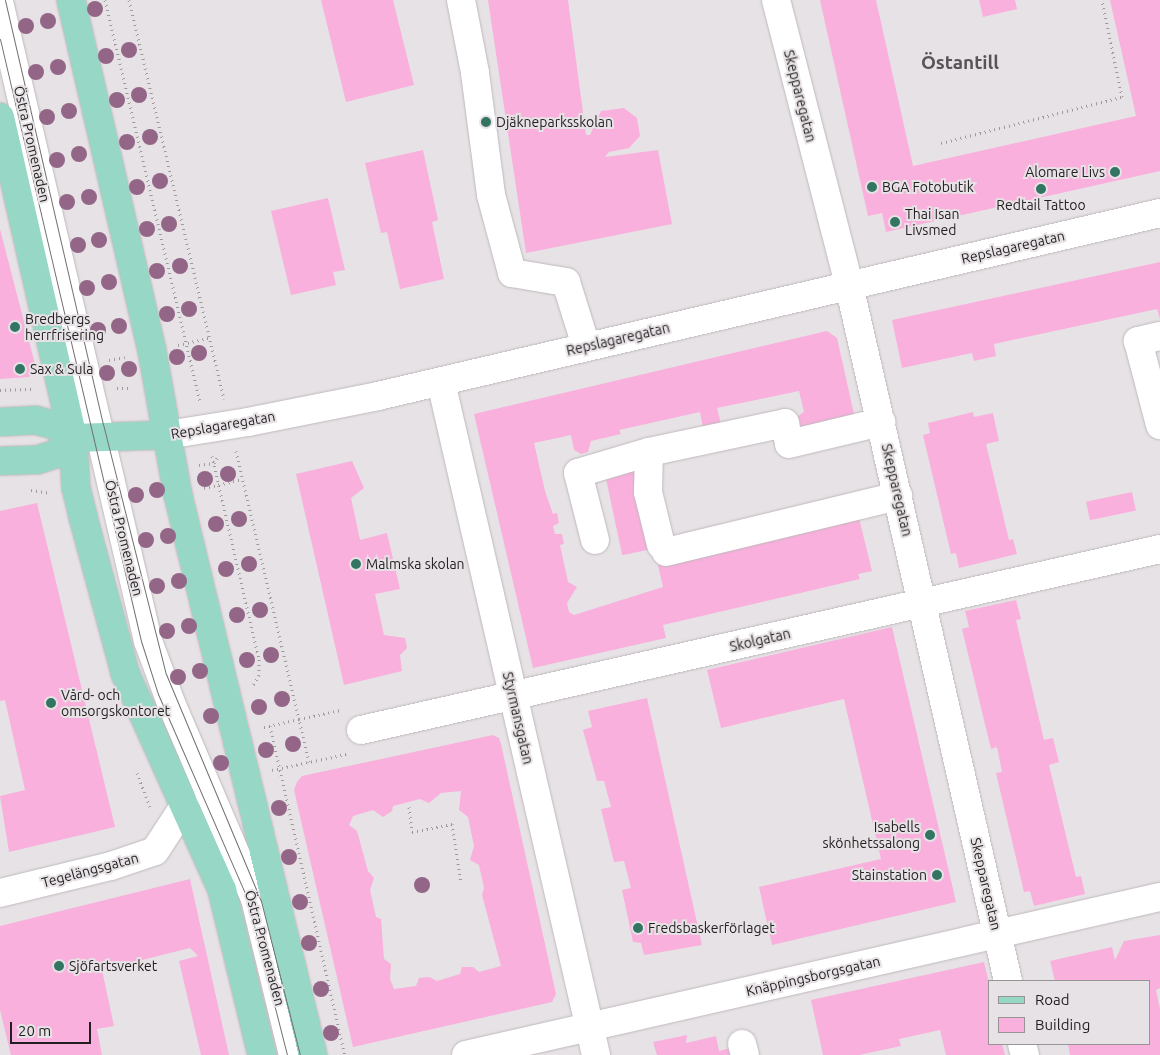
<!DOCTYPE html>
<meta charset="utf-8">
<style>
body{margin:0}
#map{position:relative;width:1160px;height:1055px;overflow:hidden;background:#e7e2e5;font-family:Ubuntu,sans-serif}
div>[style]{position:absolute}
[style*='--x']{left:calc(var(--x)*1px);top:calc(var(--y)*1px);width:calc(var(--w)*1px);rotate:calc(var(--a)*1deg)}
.building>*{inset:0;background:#f9b0dd;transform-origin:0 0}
.path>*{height:3px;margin-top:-1.5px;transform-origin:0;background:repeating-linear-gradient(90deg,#9e9a9c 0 1px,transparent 0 5px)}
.roads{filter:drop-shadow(0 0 1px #beb9bc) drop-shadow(0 0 1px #beb9bc)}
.minor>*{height:28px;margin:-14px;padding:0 14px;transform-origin:14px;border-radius:14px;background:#fff}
.major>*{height:28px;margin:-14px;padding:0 14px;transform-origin:14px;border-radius:14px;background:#96d7c6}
.tram>*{height:1px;margin:-0.5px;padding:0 0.5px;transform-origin:0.5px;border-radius:0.5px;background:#726f71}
.trees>*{width:16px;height:16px;margin:-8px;border-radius:50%;background:#936688}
.dots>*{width:14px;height:14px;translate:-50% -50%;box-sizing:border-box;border:2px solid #e7e2e5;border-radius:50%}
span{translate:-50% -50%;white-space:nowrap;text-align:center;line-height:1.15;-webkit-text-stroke:4px #e7e2e5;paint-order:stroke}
.street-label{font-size:14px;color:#211f20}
.poi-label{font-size:14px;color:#211f20}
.left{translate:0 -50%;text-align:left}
.right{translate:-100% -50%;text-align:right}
.district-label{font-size:19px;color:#575356;font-weight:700}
.legend{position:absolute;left:988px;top:980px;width:162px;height:65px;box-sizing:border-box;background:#e7e2e5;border:1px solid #989496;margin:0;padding:6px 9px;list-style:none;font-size:15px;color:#211f20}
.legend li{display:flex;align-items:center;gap:10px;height:25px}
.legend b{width:25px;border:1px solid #989496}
.scale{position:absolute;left:10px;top:1022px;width:81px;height:22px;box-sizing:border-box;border:2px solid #211f20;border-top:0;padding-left:6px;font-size:15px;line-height:18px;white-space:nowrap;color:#211f20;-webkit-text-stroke:4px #e7e2e5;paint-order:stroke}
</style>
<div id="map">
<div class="building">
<div style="clip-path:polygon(321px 0,393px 0,414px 85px,346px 102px)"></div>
<div style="clip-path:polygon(488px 0,568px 0,586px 135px,590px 135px,601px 111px,624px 108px,637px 118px,640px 136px,629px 148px,609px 152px,605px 157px,658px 150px,672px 224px,526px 253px)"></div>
<div style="clip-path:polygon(820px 0,876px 0,913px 166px,1136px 116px,1110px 0,1160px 0,1160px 171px,886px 232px,882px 213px,868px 216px)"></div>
<div style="clip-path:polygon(979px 0,1015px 0,1017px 9px,983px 17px)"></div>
<div style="clip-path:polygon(423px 150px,438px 220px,432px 222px,444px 279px,400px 289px,387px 232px,381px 233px,365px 163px)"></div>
<div style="clip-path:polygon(328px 198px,345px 270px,333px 272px,336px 285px,291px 295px,271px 211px)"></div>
<div style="clip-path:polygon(0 229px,36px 368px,29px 377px,0 379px)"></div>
<div style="clip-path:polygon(1160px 262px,1160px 319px,1157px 309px,994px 344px,996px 356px,974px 361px,972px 353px,902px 368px,892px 320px)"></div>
<div style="clip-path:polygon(827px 331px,837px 338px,854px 414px,801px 427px,798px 416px,804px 412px,799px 391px,717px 408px,721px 424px,703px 428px,700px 412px,619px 430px,621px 434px,591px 441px,588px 452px,581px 454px,574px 450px,571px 435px,534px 443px,545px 491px,553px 514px,557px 513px,559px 523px,553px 526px,555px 534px,562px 534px,564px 544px,560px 545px,568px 582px,577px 587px,567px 603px,569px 612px,574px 615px,663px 587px,658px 565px,859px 518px,872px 571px,858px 574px,860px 579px,663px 625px,666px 638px,533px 668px,474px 414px)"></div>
<div style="clip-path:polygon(973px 412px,974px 417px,993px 413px,999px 441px,986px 444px,1009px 540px,1013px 539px,1017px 554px,959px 568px,956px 553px,951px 554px,923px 435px,930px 433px,928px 423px)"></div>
<div style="clip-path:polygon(352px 461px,364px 488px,351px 498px,360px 540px,387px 533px,400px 589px,375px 594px,384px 635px,405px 638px,407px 648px,400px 655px,402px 671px,344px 685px,296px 474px)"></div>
<div style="left:634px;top:471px;width:80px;height:29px;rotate:78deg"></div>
<div style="left:1132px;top:492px;width:19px;height:47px;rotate:78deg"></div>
<div style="clip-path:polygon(37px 503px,115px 827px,9px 852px,0 796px,25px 790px,5px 700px,0 701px,0 511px)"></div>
<div style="clip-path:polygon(1016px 600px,1021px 619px,1016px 620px,1044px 740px,1053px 738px,1059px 762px,1049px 765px,1076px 877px,1081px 876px,1085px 894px,1034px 906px,1030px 891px,1024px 892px,996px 773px,1002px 772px,997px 747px,991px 749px,962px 629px,969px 627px,965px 611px)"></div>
<div style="clip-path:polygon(892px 627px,956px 902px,772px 945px,759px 887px,881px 859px,844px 699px,721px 728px,707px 670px)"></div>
<div style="clip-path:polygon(647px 698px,702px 945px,644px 955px,641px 943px,633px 942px,622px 890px,631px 888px,624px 861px,614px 862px,601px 809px,611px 807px,604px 781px,597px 781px,583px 730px,592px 727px,588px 711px)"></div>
<div style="clip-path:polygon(evenodd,493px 735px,499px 738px,501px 744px,556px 994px,552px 1002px,353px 1047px,294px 790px,297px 782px,302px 776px,493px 735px,461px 791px,459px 810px,468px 817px,474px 846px,470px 860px,479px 865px,484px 888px,482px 895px,501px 966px,479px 972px,473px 967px,462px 967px,460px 974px,437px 981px,429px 977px,419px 978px,416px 986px,394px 989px,390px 979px,391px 964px,384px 959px,381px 919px,376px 917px,370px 890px,374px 878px,368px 871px,357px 831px,349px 825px,353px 816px,373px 810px,383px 817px,392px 811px,393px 806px,420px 799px,429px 803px,441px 793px,461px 791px)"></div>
<div style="clip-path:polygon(190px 879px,229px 1055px,201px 1055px,179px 961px,198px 956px,190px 948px,102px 970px,114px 1026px,97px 1029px,102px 1055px,11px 1055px,0 1010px,0 926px)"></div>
<div style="clip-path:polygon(1160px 935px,1160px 988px,1156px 990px,1160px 1009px,1160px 1055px,1070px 1055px,1068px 1044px,1149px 1044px,1149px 981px,1055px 981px,1050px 961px,1112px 947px,1115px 960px,1124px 941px)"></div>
<div style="clip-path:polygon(984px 962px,989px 983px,989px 1044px,1002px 1044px,1005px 1055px,946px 1055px,940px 1030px,899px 1039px,901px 1046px,859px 1055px,823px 1055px,811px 1000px)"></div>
<div style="clip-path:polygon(687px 1035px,686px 1043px,716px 1036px,719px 1051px,730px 1048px,731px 1055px,657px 1055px,653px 1042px)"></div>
</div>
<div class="path">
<div style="--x:105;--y:0;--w:414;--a:76.7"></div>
<div style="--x:129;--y:0;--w:410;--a:76.6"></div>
<div style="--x:941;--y:143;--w:187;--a:-14.3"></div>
<div style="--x:1122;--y:97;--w:99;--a:-101.7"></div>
<div style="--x:178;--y:345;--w:32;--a:-13"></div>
<div style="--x:109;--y:360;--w:16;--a:-11"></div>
<div style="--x:117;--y:388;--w:14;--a:0"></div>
<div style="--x:0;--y:390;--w:33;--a:-2"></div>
<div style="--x:236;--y:451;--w:275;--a:76.8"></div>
<div style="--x:299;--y:719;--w:39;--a:167"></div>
<div style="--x:212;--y:456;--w:208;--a:77"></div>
<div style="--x:259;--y:659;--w:16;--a:90"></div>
<div style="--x:259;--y:675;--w:12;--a:121"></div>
<div style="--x:199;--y:465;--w:15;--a:-8"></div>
<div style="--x:214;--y:463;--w:9;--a:-58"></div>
<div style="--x:204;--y:488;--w:39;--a:-13"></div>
<div style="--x:31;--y:490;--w:18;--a:9"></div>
<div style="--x:270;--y:726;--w:337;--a:77.2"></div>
<div style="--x:309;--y:762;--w:44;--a:-103.1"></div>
<div style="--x:299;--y:719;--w:43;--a:-12.1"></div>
<div style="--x:272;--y:770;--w:76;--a:-12.2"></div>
<div style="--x:137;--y:773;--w:36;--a:69"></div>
<div style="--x:409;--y:807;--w:25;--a:83"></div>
<div style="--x:412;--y:832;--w:41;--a:-11.3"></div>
<div style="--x:452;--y:824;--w:60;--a:81.3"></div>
</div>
<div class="roads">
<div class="minor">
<div style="--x:461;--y:0;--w:74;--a:79.1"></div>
<div style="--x:475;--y:73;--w:123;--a:82.5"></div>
<div style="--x:491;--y:195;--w:81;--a:74.9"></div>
<div style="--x:512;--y:273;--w:55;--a:9.5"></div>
<div style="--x:566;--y:282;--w:67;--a:72.6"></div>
<div style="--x:776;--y:0;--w:294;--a:75.6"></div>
<div style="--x:849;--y:285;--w:714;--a:77.13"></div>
<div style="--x:0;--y:6;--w:652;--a:76.88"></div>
<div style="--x:148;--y:641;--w:66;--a:69.6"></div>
<div style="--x:171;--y:703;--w:213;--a:66.8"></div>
<div style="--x:255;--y:899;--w:161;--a:76.3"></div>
<div style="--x:1160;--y:336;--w:23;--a:167"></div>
<div style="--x:1138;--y:341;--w:87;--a:75.3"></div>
<div style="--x:441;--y:382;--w:691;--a:77.03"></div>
<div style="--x:167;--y:435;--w:82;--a:-9.1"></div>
<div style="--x:248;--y:422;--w:133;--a:-11.3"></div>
<div style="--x:378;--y:396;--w:803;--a:-13.17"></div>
<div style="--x:595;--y:540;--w:69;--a:-104.2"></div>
<div style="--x:578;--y:473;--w:74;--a:-16.5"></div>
<div style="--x:661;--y:545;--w:55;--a:-103.8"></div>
<div style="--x:648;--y:492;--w:40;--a:-88.6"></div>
<div style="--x:649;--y:452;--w:139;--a:-12"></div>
<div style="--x:785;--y:423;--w:21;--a:79"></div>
<div style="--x:789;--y:444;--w:95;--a:-13.4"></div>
<div style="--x:666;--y:552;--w:239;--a:-13.6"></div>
<div style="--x:361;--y:730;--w:819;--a:-12.76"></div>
<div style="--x:0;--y:893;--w:114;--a:-13.7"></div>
<div style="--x:111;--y:866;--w:46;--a:-18.8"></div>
<div style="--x:155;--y:851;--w:55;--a:-56.9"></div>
<div style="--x:742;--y:1044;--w:11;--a:75"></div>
<div style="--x:1022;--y:1044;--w:11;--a:75"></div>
<div style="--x:466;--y:1055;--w:712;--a:-12.83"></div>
</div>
<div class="major">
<div style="--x:71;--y:0;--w:360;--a:77"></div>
<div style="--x:152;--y:351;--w:146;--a:79.8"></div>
<div style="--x:178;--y:495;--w:576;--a:76.45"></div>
<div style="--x:0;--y:117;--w:329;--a:77.2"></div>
<div style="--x:73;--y:438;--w:50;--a:86.6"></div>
<div style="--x:76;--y:488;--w:30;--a:76"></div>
<div style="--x:83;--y:517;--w:162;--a:74.9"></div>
<div style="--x:125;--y:673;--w:238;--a:65.9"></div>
<div style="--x:222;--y:890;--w:170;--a:76.4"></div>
<div style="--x:0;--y:422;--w:35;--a:-3"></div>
<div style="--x:35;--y:420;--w:20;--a:15"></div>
<div style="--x:54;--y:425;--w:23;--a:34"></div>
<div style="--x:73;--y:438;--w:94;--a:-1.8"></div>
<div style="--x:0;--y:461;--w:37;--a:-2"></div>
<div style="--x:37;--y:460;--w:20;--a:-18"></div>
<div style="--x:56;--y:454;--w:23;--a:-43"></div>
</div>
</div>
<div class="tram">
<div style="--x:5;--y:0;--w:435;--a:77"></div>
<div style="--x:103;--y:424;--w:258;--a:75.9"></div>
<div style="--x:166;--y:674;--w:246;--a:67.3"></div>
<div style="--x:261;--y:901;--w:159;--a:75.8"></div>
<div style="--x:0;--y:39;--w:618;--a:76.82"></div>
<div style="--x:141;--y:641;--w:56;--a:72.2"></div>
<div style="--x:158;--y:694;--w:223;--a:66.4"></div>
<div style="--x:247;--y:898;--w:162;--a:75.7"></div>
</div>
<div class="trees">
<div style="left:95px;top:9px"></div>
<div style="left:48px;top:21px"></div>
<div style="left:26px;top:26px"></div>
<div style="left:129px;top:50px"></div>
<div style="left:106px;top:56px"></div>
<div style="left:58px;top:67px"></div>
<div style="left:36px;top:72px"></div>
<div style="left:139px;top:95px"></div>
<div style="left:117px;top:100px"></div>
<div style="left:69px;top:111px"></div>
<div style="left:47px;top:117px"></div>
<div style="left:150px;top:137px"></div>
<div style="left:127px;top:142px"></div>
<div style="left:79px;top:154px"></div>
<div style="left:57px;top:160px"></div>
<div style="left:160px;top:181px"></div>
<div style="left:137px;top:187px"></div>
<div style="left:89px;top:197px"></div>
<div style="left:67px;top:202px"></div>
<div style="left:169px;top:224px"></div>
<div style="left:147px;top:229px"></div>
<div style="left:99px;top:240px"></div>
<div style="left:78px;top:245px"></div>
<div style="left:180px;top:266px"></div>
<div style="left:157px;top:271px"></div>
<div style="left:109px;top:282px"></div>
<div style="left:87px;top:288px"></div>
<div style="left:189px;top:309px"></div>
<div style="left:167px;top:314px"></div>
<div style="left:119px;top:326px"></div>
<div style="left:98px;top:330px"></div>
<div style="left:199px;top:353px"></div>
<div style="left:177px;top:357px"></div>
<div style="left:129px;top:369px"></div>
<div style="left:107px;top:373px"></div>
<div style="left:228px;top:474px"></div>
<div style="left:205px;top:479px"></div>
<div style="left:157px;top:490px"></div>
<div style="left:136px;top:495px"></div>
<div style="left:239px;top:519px"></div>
<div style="left:216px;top:524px"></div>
<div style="left:168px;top:536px"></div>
<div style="left:146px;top:540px"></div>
<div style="left:249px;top:564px"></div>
<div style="left:226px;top:569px"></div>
<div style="left:179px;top:581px"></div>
<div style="left:157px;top:586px"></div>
<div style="left:260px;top:610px"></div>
<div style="left:237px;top:615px"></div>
<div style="left:189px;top:626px"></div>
<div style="left:167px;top:631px"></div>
<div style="left:271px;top:655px"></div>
<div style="left:247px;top:660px"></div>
<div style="left:200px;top:671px"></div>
<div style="left:178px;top:677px"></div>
<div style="left:282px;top:699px"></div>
<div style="left:259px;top:707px"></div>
<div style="left:211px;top:716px"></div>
<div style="left:293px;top:744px"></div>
<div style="left:266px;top:750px"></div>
<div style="left:221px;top:763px"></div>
<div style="left:279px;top:808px"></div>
<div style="left:289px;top:857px"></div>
<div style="left:422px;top:885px"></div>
<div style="left:300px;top:902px"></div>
<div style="left:309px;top:943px"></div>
<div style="left:321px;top:989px"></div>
<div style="left:331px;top:1033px"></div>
</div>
<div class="dots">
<div style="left:486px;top:122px;background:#347463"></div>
<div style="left:1115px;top:172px;background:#347463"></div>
<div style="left:872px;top:187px;background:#347463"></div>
<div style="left:1041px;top:189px;background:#347463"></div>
<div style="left:895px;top:222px;background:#347463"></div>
<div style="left:15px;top:327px;background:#347463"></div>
<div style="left:20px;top:369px;background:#347463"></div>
<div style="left:356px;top:564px;background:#347463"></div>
<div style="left:51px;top:703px;background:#347463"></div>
<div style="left:930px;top:835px;background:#347463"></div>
<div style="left:937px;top:875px;background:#347463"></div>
<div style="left:638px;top:928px;background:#347463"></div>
<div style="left:59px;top:966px;background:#347463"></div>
</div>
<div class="street-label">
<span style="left:800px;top:96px;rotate:76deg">Skepparegatan</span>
<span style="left:32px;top:144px;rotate:77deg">Östra Promenaden</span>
<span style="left:1013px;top:247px;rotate:-13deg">Repslagaregatan</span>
<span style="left:618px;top:339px;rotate:-13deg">Repslagaregatan</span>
<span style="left:223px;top:425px;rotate:-10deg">Repslagaregatan</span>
<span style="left:897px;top:490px;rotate:77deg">Skepparegatan</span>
<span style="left:124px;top:538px;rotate:76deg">Östra Promenaden</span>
<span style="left:760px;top:640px;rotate:-13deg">Skolgatan</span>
<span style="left:518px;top:718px;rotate:77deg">Styrmansgatan</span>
<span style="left:90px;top:870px;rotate:-15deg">Tegelängsgatan</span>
<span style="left:986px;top:884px;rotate:77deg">Skepparegatan</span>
<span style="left:265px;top:948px;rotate:75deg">Östra Promenaden</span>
<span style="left:813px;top:976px;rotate:-13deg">Knäppingsborgsgatan</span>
</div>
<div class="poi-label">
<span class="left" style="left:496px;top:122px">Djäkneparksskolan</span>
<span class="right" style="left:1105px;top:172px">Alomare Livs</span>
<span class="left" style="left:882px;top:187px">BGA Fotobutik</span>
<span style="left:1041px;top:205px">Redtail Tattoo</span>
<span class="left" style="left:905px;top:222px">Thai Isan<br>Livsmed</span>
<span class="left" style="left:25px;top:327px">Bredbergs<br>herrfrisering</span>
<span class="left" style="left:30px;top:369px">Sax &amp; Sula</span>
<span class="left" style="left:366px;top:564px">Malmska skolan</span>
<span class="left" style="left:61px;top:703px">Vård- och<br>omsorgskontoret</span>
<span class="right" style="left:920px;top:835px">Isabells<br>skönhetssalong</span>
<span class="right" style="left:927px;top:875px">Stainstation</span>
<span class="left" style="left:648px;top:928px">Fredsbaskerförlaget</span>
<span class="left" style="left:69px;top:966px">Sjöfartsverket</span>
</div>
<div class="district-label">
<span style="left:960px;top:63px">Östantill</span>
</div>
<ul class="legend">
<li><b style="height:6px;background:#96d7c6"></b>Road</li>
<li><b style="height:14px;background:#f9b0dd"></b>Building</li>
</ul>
<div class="scale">20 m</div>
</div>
